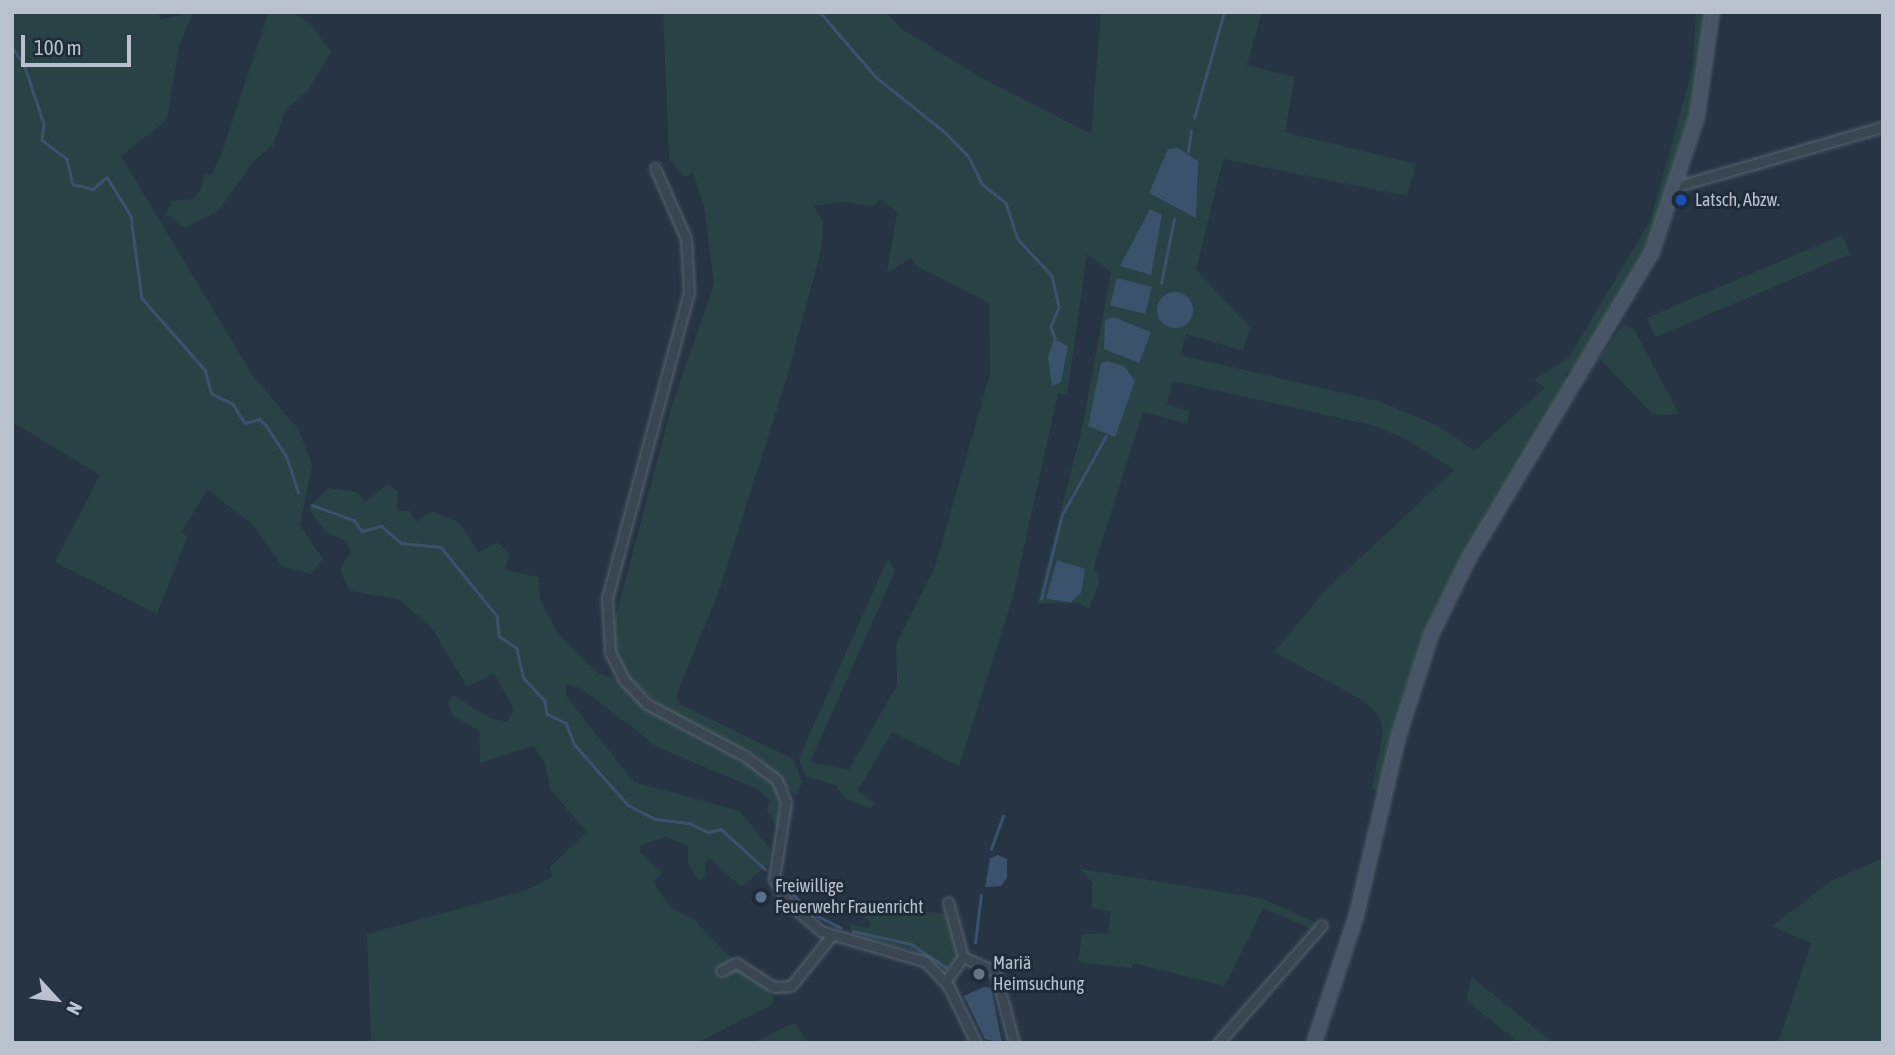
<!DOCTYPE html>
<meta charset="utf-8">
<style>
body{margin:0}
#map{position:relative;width:1895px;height:1055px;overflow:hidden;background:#263444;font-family:"Asap Condensed",sans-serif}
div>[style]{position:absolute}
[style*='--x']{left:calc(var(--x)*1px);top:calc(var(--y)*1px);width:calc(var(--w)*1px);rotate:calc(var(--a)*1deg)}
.green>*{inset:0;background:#284245;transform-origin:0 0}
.water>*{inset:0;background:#3b526d;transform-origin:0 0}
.round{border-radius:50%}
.stream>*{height:2.5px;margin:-1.25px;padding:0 1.25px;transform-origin:1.25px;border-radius:1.25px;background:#3b526d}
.roads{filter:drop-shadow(0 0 2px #596470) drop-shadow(0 0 2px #596470)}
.street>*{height:9px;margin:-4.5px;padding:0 4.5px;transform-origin:4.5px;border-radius:4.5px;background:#3b4653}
.secondary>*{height:12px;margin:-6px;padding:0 6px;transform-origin:6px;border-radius:6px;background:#485566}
.dots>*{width:19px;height:19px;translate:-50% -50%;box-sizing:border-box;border:4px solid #1f2b39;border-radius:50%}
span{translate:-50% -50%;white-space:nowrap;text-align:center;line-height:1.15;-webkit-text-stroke:6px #1f2b39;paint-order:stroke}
.poi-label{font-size:18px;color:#b8c1cd}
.left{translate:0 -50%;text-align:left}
.frame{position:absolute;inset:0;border:14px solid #b8c1cd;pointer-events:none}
.north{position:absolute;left:21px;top:964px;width:70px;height:70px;-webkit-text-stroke:5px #1f2b39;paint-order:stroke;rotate:117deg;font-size:19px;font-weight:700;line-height:28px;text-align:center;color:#b8c1cd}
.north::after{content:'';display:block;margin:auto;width:24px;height:32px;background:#b8c1cd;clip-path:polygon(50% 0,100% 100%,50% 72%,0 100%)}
.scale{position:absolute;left:21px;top:35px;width:110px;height:32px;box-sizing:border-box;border:4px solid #b8c1cd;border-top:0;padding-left:9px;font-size:21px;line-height:24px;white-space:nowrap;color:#b8c1cd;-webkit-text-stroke:5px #1f2b39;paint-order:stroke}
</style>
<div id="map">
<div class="green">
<div style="clip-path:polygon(12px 12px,158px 12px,161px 20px,193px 12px,179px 46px,167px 120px,121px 156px,253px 376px,299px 430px,312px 465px,300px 525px,323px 559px,311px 574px,282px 566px,252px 524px,207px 489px,182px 532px,187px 537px,157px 614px,55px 562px,100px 475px,12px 422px)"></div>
<div style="clip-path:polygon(269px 12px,291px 12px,309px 22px,331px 52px,308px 91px,286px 109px,273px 145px,254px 161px,218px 211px,185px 228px,166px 214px,172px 201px,192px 199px,201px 190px,204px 175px,212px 174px,221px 155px)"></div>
<div style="clip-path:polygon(663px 12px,886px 12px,902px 29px,982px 78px,1091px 134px,1101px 12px,1262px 12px,1247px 65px,1295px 77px,1285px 132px,1416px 164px,1407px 196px,1223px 159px,1196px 270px,1250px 327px,1243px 351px,1186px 334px,1180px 355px,1378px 401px,1437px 425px,1474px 451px,1545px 388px,1534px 380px,1569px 357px,1650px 221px,1692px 71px,1696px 12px,1707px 12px,1685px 146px,1647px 250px,1576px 369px,1564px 375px,1569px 380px,1437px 605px,1406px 688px,1381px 792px,1372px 789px,1383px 731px,1379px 716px,1364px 701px,1274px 652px,1323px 593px,1454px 470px,1406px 439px,1371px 425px,1173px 381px,1167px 404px,1189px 411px,1187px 424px,1143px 412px,1094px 566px,1099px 582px,1089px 609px,1078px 603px,1037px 604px,1082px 429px,1111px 272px,1087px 254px,1067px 395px,1058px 393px,1013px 597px,959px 766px,892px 732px,858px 790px,875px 803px,871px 809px,846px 799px,835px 785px,805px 776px,799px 758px,888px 558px,895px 571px,810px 762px,849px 770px,897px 685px,896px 644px,935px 567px,990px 374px,989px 303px,916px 266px,911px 258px,887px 273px,897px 212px,880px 199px,874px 207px,844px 202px,813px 206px,823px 221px,822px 246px,787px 377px,719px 591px,676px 696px,680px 704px,793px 759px,802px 782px,796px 796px,757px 756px,668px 711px,630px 680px,613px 645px,609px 619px,615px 619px,672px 405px,714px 284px,704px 207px,693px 172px,685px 177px,669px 159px)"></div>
<div style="left:1842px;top:235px;width:21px;height:212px;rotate:67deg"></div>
<div style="clip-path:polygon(1623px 324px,1634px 329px,1679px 414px,1653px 415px,1599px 358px)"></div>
<div style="clip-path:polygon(388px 484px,398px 491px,397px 511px,409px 511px,417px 521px,432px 511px,460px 523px,478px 552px,497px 543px,510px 554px,505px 570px,539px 577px,540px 599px,558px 634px,599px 674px,617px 678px,637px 700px,668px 721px,768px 774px,780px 794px,777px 828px,767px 812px,769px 800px,759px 790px,659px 748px,582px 689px,566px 684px,566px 696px,634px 782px,740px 811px,771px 851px,768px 865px,741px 887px,711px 859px,705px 863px,705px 877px,699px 880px,688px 864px,688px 846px,666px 837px,641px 845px,640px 852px,662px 873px,653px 882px,671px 908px,692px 918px,736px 963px,774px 987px,768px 991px,775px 1001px,769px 1006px,697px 1043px,371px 1043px,367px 934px,527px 890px,552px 877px,550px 867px,587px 832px,550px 789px,545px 763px,533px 746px,480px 763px,479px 730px,454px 717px,448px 703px,453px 695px,490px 718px,507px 722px,514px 709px,494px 674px,467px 687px,431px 627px,398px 599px,350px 591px,340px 570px,350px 552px,347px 542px,326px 532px,308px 508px,328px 488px,358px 492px,365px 502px)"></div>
<div style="clip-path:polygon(1883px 858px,1883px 1043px,1778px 1043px,1811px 943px,1772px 926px,1831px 881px)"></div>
<div style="clip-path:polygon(1080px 869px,1261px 898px,1322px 925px,1316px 931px,1263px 908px,1225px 986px,1133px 963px,1132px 968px,1084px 963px,1078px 961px,1082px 934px,1108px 933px,1111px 911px,1092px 908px,1092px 882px)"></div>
<div style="clip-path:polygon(865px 900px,947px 915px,959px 957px,944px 971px,909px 949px,852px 936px,849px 924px,869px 928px,871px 922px,861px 916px)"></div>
<div style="clip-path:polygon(1472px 977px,1553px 1043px,1519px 1043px,1466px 1000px)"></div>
<div style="clip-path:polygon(795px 1024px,809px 1043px,754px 1043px,791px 1024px)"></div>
</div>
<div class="water">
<div style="clip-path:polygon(1178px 148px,1198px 161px,1196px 218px,1149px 193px,1168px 149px)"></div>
<div style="clip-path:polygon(1150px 209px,1162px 215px,1151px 275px,1120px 266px)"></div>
<div style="left:1117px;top:278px;width:36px;height:28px;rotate:14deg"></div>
<div class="round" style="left:1157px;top:292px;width:36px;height:36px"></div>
<div style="clip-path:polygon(1113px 317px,1151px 332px,1139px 363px,1104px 349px,1105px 320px)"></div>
<div style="clip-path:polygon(1054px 339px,1068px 346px,1061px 382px,1052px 386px,1048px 357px)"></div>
<div style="clip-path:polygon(1107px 361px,1124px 366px,1135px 381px,1115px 437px,1088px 426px,1101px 363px)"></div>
<div style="clip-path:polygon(1057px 560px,1085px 569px,1081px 593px,1071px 602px,1046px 599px)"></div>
<div style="clip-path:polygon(998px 855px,1007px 859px,1007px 878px,1001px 886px,985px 887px,990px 858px)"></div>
<div style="clip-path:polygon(984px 987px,991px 988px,1002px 1043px,985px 1039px,964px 996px)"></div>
</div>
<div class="stream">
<div style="--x:820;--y:12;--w:86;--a:49.3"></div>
<div style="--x:876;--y:77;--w:90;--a:38.7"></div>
<div style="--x:946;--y:133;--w:33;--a:46"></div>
<div style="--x:969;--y:157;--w:30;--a:64"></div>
<div style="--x:982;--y:184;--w:31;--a:38"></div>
<div style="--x:1006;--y:203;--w:38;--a:72"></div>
<div style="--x:1018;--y:239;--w:50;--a:47.4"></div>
<div style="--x:1052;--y:276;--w:32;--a:77"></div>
<div style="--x:1059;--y:307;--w:22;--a:112"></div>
<div style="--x:1051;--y:327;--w:12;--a:70"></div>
<div style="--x:12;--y:47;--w:21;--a:55"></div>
<div style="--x:24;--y:64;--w:63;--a:71.6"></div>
<div style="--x:44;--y:124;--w:16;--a:97"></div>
<div style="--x:42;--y:140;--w:31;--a:37"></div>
<div style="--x:67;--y:159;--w:26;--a:77"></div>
<div style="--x:73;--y:184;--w:21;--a:14"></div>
<div style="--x:93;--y:189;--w:18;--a:-41"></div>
<div style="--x:107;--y:177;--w:46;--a:58.4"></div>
<div style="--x:131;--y:216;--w:83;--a:82.4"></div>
<div style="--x:142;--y:298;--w:96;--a:48.8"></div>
<div style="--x:205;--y:370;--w:25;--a:74"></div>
<div style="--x:212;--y:394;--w:23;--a:25"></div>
<div style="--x:233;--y:404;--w:22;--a:58"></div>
<div style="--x:245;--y:423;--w:15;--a:-16"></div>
<div style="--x:259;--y:419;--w:9;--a:41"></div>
<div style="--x:266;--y:425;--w:38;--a:57"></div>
<div style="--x:287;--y:457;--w:38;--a:72"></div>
<div style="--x:1194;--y:118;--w:110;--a:-74.2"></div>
<div style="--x:1188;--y:152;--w:21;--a:-82"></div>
<div style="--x:1161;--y:283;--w:65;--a:-78.5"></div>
<div style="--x:312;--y:505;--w:45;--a:19.7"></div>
<div style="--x:354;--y:520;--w:14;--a:54"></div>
<div style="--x:362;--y:531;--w:20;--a:-15"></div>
<div style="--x:381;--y:526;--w:26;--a:40"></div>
<div style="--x:401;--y:543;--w:40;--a:5.7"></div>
<div style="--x:441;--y:547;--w:89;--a:50.9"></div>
<div style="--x:497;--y:616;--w:20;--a:84"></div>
<div style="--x:499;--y:636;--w:22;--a:34"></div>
<div style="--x:517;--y:648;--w:30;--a:78"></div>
<div style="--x:523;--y:677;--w:33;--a:47"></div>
<div style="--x:545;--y:701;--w:13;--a:81"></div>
<div style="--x:547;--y:714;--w:21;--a:25"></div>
<div style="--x:566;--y:723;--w:24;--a:68"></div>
<div style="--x:575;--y:745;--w:80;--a:48.5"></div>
<div style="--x:628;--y:805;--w:30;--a:27"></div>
<div style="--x:655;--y:819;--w:35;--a:7"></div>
<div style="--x:690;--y:823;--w:20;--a:27"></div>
<div style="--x:708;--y:832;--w:13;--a:-13"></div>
<div style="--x:721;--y:829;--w:59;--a:42.3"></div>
<div style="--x:1041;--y:599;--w:87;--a:-76"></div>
<div style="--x:1062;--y:515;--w:90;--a:-60.9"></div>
<div style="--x:991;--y:849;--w:35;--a:-70"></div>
<div style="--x:787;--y:888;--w:24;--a:45"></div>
<div style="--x:810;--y:912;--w:34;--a:27"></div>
<div style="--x:853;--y:931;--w:59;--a:12.6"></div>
<div style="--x:911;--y:944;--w:42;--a:33.3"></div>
<div style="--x:975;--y:943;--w:48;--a:-82.9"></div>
</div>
<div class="roads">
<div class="street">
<div style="--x:655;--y:168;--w:77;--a:66.4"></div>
<div style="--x:686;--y:239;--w:53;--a:86.8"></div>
<div style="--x:689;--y:292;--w:316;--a:105"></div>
<div style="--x:607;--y:597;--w:55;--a:86.9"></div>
<div style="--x:610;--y:652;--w:33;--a:63"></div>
<div style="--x:625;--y:681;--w:32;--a:46"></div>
<div style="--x:647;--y:704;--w:111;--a:28"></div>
<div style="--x:745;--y:756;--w:40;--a:37"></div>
<div style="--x:777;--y:780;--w:24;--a:68"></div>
<div style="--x:786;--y:802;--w:78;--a:98.9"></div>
<div style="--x:774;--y:879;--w:25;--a:61"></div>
<div style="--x:786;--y:901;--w:46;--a:40.6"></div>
<div style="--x:821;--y:931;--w:109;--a:16.4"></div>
<div style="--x:926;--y:962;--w:34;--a:47"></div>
<div style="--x:949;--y:987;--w:62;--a:64.3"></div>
<div style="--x:1678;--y:186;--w:213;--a:-16.1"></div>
<div style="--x:948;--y:902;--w:57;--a:74.7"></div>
<div style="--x:721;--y:971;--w:17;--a:-28"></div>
<div style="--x:736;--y:963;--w:45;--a:32.3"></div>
<div style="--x:774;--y:987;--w:17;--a:-3"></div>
<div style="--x:791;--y:986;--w:65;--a:-51.2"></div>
<div style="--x:945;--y:982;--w:31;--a:-54"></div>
<div style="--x:963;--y:957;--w:35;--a:24"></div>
<div style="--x:995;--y:971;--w:74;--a:75.2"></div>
<div style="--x:1218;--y:1043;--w:157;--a:-48.6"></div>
</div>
<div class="secondary">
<div style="--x:1314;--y:1043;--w:133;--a:-71.6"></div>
<div style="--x:1356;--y:917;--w:184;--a:-76.8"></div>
<div style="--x:1398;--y:738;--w:108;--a:-72.2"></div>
<div style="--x:1431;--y:635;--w:86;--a:-63.7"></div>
<div style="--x:1469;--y:558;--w:357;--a:-59.1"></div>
<div style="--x:1652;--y:252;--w:142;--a:-71.6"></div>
<div style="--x:1697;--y:117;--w:106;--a:-81.9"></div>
</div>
</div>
<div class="dots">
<div style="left:1681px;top:200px;background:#1a4fb4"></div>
<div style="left:761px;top:897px;background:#5c6f8a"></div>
<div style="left:979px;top:974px;background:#6b7280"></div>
</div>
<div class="poi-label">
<span class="left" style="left:1695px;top:200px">Latsch, Abzw.</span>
<span class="left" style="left:775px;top:897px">Freiwillige<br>Feuerwehr Frauenricht</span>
<span class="left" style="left:993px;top:974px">Mariä<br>Heimsuchung</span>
</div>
<div class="frame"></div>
<div class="north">N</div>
<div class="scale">100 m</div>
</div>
